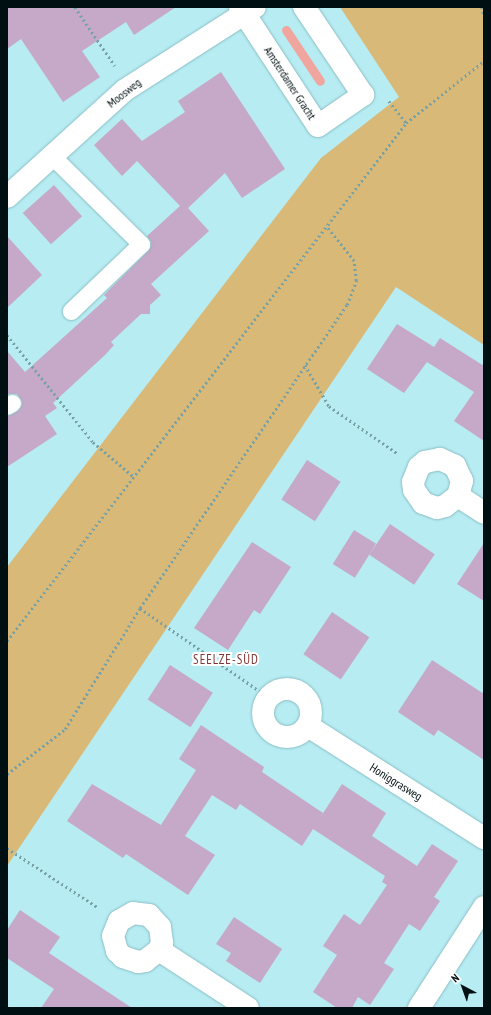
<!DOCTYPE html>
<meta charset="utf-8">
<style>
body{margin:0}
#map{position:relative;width:491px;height:1015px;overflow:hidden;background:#b6ecf2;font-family:"PT Sans Narrow",sans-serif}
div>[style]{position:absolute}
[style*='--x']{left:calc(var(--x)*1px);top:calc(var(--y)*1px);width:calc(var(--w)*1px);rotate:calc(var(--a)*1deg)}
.green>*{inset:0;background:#d9b978}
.stream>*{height:9px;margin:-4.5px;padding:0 4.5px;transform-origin:4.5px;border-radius:4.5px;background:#f1a59f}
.building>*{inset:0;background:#c6a8c8;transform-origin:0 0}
.path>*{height:2.5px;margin-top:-1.25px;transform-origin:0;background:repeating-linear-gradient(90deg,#78a1a5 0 2px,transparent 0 5px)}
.roads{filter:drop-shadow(0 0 1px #8abec4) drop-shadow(0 0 1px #8abec4)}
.lane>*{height:17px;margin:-8.5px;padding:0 8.5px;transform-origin:8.5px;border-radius:8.5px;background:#fff}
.street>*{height:22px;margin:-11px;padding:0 11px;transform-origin:11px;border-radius:11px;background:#fff}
.street>.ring{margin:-11px;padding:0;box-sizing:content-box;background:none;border:22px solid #fff;border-radius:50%}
span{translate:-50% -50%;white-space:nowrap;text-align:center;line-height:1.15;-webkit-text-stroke:4px #fff;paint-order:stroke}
.street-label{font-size:12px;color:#000f11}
.neighbourhood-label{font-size:13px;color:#7e3734;letter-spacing:1px}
.frame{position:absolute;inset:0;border:8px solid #000f11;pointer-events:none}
.north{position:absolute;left:443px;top:967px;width:40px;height:40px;-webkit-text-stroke:3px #fff;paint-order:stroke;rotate:319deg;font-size:11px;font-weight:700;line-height:16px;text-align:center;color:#000f11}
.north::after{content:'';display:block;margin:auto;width:14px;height:18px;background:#000f11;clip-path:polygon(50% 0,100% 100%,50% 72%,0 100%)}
</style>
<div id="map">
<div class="green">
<div style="clip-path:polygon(340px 7px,484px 7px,484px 345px,396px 287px,7px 866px,7px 567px,321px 158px,399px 97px)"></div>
</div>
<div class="stream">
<div style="--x:286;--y:30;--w:61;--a:56.3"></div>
</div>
<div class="building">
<div style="clip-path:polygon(7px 7px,176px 7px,134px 35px,126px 22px,82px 51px,100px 77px,63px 102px,21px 39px,7px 49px)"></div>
<div style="clip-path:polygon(221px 72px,285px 169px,242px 198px,225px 173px,188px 208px,209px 231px,151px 284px,161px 295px,150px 305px,150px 314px,141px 314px,111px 342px,114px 345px,105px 355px,53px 403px,57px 408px,45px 416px,57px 434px,7px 467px,7px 416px,17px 411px,22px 403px,17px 394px,7px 394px,7px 351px,25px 372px,107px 298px,104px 295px,148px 251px,151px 242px,147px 236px,180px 206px,137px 161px,122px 176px,94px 145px,122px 119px,142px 141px,185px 112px,178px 101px)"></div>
<div style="left:54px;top:185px;width:42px;height:42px;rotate:48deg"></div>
<div style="clip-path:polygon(7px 236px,42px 275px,7px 308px)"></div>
<div style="clip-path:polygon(397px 324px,434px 347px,440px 338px,484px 366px,484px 441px,454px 421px,474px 392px,427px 362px,404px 393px,367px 369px)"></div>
<div style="left:307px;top:460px;width:40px;height:47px;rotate:33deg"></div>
<div style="left:390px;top:524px;width:54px;height:37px;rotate:34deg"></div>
<div style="left:354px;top:530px;width:26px;height:40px;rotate:32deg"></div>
<div style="clip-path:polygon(252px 542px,291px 567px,260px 614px,254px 610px,228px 650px,194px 628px)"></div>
<div style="clip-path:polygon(484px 543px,484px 601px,457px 584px)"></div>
<div style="left:332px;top:612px;width:45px;height:51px;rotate:34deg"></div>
<div style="clip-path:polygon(432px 660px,484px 694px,484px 760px,438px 730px,434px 736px,398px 712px)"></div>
<div style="left:170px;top:665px;width:51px;height:41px;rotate:33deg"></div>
<div style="clip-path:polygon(201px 725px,264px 767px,262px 772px,323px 813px,316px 824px,342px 784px,386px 813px,372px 836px,417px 866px,432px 844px,458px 861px,434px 897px,440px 901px,420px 931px,409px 924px,384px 963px,394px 969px,370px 1005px,358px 997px,352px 1008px,337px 1008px,313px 992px,337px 955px,323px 946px,344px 914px,360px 925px,387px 885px,382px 882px,385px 876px,313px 829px,302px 846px,240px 804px,236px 810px,212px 795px,185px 836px,215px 855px,188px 895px,126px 854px,123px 858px,67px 821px,92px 784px,161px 825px,196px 770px,179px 759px)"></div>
<div style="clip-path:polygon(20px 910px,60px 937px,49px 953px,132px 1008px,41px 1008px,54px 989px,7px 958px,7px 930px)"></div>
<div style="clip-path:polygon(234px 917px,282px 949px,260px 983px,226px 961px,231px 953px,216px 944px)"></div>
</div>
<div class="path">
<div style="--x:75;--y:7;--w:71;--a:55.9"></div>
<div style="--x:482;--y:7;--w:9;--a:77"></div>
<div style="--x:389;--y:101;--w:28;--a:52"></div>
<div style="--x:7;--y:335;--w:137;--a:51.2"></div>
<div style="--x:93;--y:442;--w:54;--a:40.5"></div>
<div style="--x:305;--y:365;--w:48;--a:59.7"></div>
<div style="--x:329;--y:406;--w:83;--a:34.7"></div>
<div style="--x:140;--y:608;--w:156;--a:34.8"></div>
<div style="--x:7;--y:641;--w:654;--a:-52.39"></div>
<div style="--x:406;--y:123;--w:100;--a:-38.5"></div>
<div style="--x:7;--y:774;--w:73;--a:-37.8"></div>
<div style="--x:65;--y:729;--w:142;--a:-58.2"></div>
<div style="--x:140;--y:608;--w:367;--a:-55.7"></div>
<div style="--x:347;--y:305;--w:26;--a:-69"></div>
<div style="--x:356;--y:281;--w:20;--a:-96"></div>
<div style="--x:354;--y:261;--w:45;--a:-128.7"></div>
<div style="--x:7;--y:848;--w:108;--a:33.2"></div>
</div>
<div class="roads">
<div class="lane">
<div style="--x:51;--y:155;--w:127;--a:44.7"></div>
<div style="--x:141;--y:244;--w:97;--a:136.3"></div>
<div style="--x:7;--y:406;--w:6;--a:-31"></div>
</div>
<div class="street">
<div style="--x:240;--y:7;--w:142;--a:56.8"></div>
<div style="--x:318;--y:126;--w:55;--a:-34.6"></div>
<div style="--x:363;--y:95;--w:106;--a:-123.8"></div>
<div style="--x:7;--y:197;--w:159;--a:-42.2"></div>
<div style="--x:125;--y:90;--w:154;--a:-32.6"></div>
<div style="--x:458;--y:496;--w:16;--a:-75"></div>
<div style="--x:462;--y:481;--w:17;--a:-115"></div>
<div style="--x:455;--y:466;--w:17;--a:-155"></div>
<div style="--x:440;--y:459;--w:15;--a:169"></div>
<div style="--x:425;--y:462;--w:8;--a:140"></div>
<div style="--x:419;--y:467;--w:16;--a:112"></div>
<div style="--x:413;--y:482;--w:8;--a:83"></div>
<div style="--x:414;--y:490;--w:16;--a:55"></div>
<div style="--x:423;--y:503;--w:15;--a:20"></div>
<div style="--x:437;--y:508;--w:8;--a:-14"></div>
<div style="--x:445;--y:506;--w:16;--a:-38"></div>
<div style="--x:458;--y:496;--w:31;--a:33"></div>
<div class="ring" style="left:263px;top:689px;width:26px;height:26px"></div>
<div style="--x:308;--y:726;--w:209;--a:32.5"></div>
<div style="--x:159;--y:950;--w:8;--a:-67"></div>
<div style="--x:162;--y:943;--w:16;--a:-97"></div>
<div style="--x:160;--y:927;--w:16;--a:-133"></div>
<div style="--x:149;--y:915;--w:16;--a:-173"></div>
<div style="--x:133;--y:913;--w:16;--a:150"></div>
<div style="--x:119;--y:921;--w:16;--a:112"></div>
<div style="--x:113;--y:936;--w:16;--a:75"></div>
<div style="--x:117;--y:951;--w:8;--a:45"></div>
<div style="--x:123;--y:957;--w:16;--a:18"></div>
<div style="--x:138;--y:962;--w:7;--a:-8"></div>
<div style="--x:145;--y:961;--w:18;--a:-38"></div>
<div style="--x:159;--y:950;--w:106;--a:33.1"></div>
<div style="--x:419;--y:1008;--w:120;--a:-57.2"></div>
</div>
</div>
<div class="street-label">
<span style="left:290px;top:83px;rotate:57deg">Amsterdamer Gracht</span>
<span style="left:124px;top:93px;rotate:-38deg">Moosweg</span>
<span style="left:396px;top:782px;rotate:32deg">Honiggrasweg</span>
</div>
<div class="neighbourhood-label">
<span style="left:226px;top:660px">SEELZE-SÜD</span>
</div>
<div class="frame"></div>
<div class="north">N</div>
</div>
